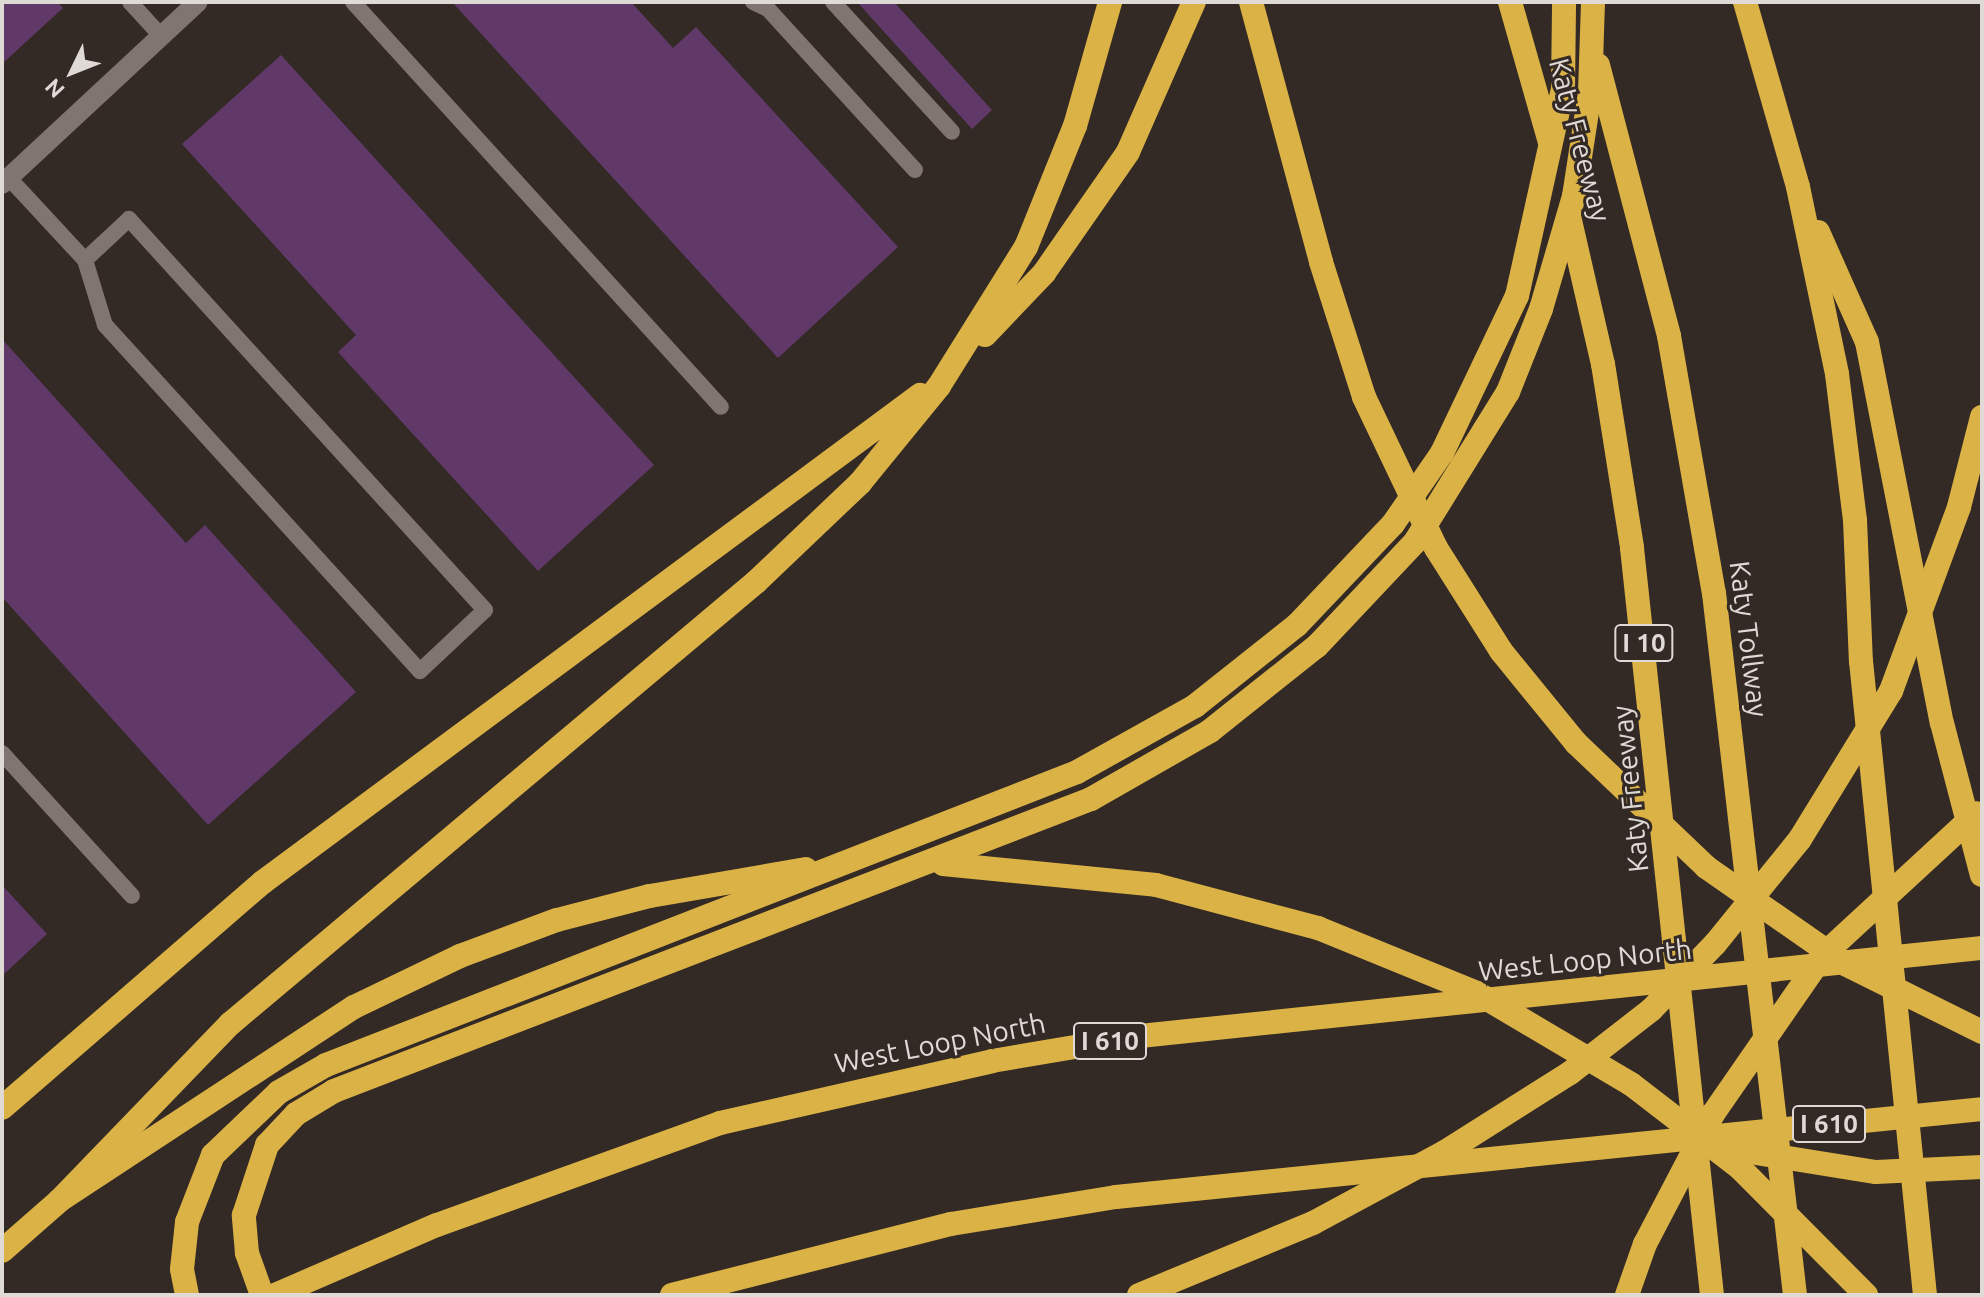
<!DOCTYPE html>
<style>
body{margin:0}
#map{position:relative;width:1984px;height:1297px;overflow:hidden;background:#332925;font-family:Ubuntu,sans-serif}
div>[style]{position:absolute}
[style*='--x']{left:calc(var(--x)*1px);top:calc(var(--y)*1px);width:calc(var(--w)*1px);rotate:calc(var(--a)*1deg)}
.building>*{inset:0;background:#603968}
.service>*{height:16px;margin:-8px;padding:0 8px;transform-origin:8px;border-radius:8px;background:#807570}
.minor>*{height:20px;margin:-10px;padding:0 10px;transform-origin:10px;border-radius:10px;background:#807570}
.motorway>*{height:24px;margin:-12px;padding:0 12px;transform-origin:12px;border-radius:12px;background:#dbb245}
span{translate:-50% -50%;white-space:nowrap;text-align:center;line-height:1.15;-webkit-text-stroke:6px #332925;paint-order:stroke}
.shield-label span{padding:2px 6px;background:#332925;border:2px solid;border-radius:6px;-webkit-text-stroke-width:0}
.shield-label{font-size:26px;color:#e0dad7;font-weight:700}
.street-label{font-size:28px;color:#e0dad7}
.frame{position:absolute;inset:0;border:4px solid #e0dad7;pointer-events:none}
.north{position:absolute;left:32px;top:32px;width:80px;height:80px;-webkit-text-stroke:6px #332925;paint-order:stroke;rotate:227deg;font-size:22px;font-weight:700;line-height:32px;text-align:center;color:#e0dad7}
.north::after{content:'';display:block;margin:auto;width:28px;height:36px;background:#e0dad7;clip-path:polygon(50% 0,100% 100%,50% 72%,0 100%)}
</style>
<div id="map">
<div class="building">
<div style="clip-path:polygon(2px 2px,57px 2px,63px 8px,2px 64px)"></div>
<div style="clip-path:polygon(452px 2px,631px 2px,673px 48px,696px 27px,898px 247px,778px 358px)"></div>
<div style="clip-path:polygon(857px 2px,894px 2px,992px 110px,972px 129px)"></div>
<div style="clip-path:polygon(281px 55px,654px 465px,538px 571px,338px 352px,356px 335px,182px 144px)"></div>
<div style="clip-path:polygon(2px 339px,186px 543px,205px 525px,356px 692px,208px 825px,2px 597px)"></div>
<div style="clip-path:polygon(2px 885px,47px 934px,2px 976px)"></div>
</div>
<div class="service">
<div style="--x:130;--y:2;--w:46;--a:47.6"></div>
<div style="--x:353;--y:2;--w:547;--a:47.74"></div>
<div style="--x:753;--y:2;--w:17;--a:25"></div>
<div style="--x:768;--y:9;--w:218;--a:47.6"></div>
<div style="--x:833;--y:2;--w:176;--a:47.5"></div>
<div style="--x:9;--y:178;--w:112;--a:47.2"></div>
<div style="--x:85;--y:260;--w:68;--a:72.9"></div>
<div style="--x:105;--y:325;--w:468;--a:47.7"></div>
<div style="--x:420;--y:671;--w:89;--a:-43.2"></div>
<div style="--x:485;--y:610;--w:529;--a:-132.32"></div>
<div style="--x:129;--y:219;--w:60;--a:137"></div>
<div style="--x:2;--y:753;--w:193;--a:47.7"></div>
</div>
<div class="minor">
<div style="--x:2;--y:184;--w:267;--a:-42.9"></div>
</div>
<div class="motorway">
<div style="--x:1251;--y:2;--w:269;--a:74.9"></div>
<div style="--x:1321;--y:262;--w:142;--a:72.3"></div>
<div style="--x:1364;--y:397;--w:167;--a:64.5"></div>
<div style="--x:1436;--y:548;--w:122;--a:57.7"></div>
<div style="--x:1501;--y:651;--w:119;--a:50.8"></div>
<div style="--x:1576;--y:743;--w:180;--a:43.6"></div>
<div style="--x:1706;--y:867;--w:169;--a:34.9"></div>
<div style="--x:1845;--y:964;--w:153;--a:26.4"></div>
<div style="--x:1510;--y:2;--w:146;--a:74.1"></div>
<div style="--x:1745;--y:2;--w:192;--a:74"></div>
<div style="--x:1798;--y:187;--w:191;--a:78.2"></div>
<div style="--x:1837;--y:374;--w:147;--a:83"></div>
<div style="--x:1855;--y:520;--w:141;--a:87.6"></div>
<div style="--x:1861;--y:661;--w:637;--a:84.24"></div>
<div style="--x:1598;--y:65;--w:280;--a:75.3"></div>
<div style="--x:1669;--y:336;--w:261;--a:80.1"></div>
<div style="--x:1714;--y:593;--w:707;--a:83.42"></div>
<div style="--x:1569;--y:216;--w:152;--a:77.1"></div>
<div style="--x:1603;--y:364;--w:186;--a:81"></div>
<div style="--x:1632;--y:548;--w:751;--a:83.89"></div>
<div style="--x:1818;--y:232;--w:120;--a:66"></div>
<div style="--x:1867;--y:342;--w:388;--a:78.9"></div>
<div style="--x:1942;--y:723;--w:157;--a:75.3"></div>
<div style="--x:985;--y:335;--w:86;--a:-46.4"></div>
<div style="--x:1044;--y:273;--w:147;--a:-55.2"></div>
<div style="--x:1128;--y:152;--w:164;--a:-66.3"></div>
<div style="--x:943;--y:864;--w:214;--a:5.6"></div>
<div style="--x:1156;--y:885;--w:168;--a:14.9"></div>
<div style="--x:1318;--y:928;--w:172;--a:22.2"></div>
<div style="--x:1477;--y:993;--w:179;--a:30.6"></div>
<div style="--x:1631;--y:1084;--w:138;--a:37.6"></div>
<div style="--x:1740;--y:1168;--w:179;--a:45.2"></div>
<div style="--x:2;--y:1108;--w:345;--a:-40.9"></div>
<div style="--x:263;--y:882;--w:818;--a:-36.55"></div>
<div style="--x:1713;--y:1146;--w:165;--a:9.1"></div>
<div style="--x:1876;--y:1172;--w:106;--a:-2.7"></div>
<div style="--x:60;--y:1200;--w:352;--a:-33.3"></div>
<div style="--x:354;--y:1007;--w:118;--a:-25.7"></div>
<div style="--x:460;--y:956;--w:103;--a:-20.4"></div>
<div style="--x:557;--y:920;--w:96;--a:-14.5"></div>
<div style="--x:650;--y:896;--w:158;--a:-9.8"></div>
<div style="--x:2;--y:1251;--w:77;--a:-41.3"></div>
<div style="--x:60;--y:1200;--w:245;--a:-46"></div>
<div style="--x:230;--y:1024;--w:687;--a:-40.04"></div>
<div style="--x:756;--y:582;--w:144;--a:-43.6"></div>
<div style="--x:860;--y:483;--w:125;--a:-50.8"></div>
<div style="--x:939;--y:386;--w:164;--a:-58"></div>
<div style="--x:1026;--y:247;--w:131;--a:-68"></div>
<div style="--x:1075;--y:126;--w:129;--a:-74.2"></div>
<div style="--x:187;--y:1295;--w:26;--a:-101"></div>
<div style="--x:182;--y:1269;--w:47;--a:-83.9"></div>
<div style="--x:187;--y:1222;--w:72;--a:-68.8"></div>
<div style="--x:213;--y:1155;--w:91;--a:-43.7"></div>
<div style="--x:279;--y:1092;--w:54;--a:-29.9"></div>
<div style="--x:326;--y:1065;--w:806;--a:-21.31"></div>
<div style="--x:1077;--y:772;--w:135;--a:-29.2"></div>
<div style="--x:1195;--y:706;--w:130;--a:-38.5"></div>
<div style="--x:1297;--y:625;--w:139;--a:-46.5"></div>
<div style="--x:1393;--y:524;--w:86;--a:-55.4"></div>
<div style="--x:1442;--y:453;--w:174;--a:-64.5"></div>
<div style="--x:1517;--y:296;--w:212;--a:-77.5"></div>
<div style="--x:1563;--y:89;--w:87;--a:-89.3"></div>
<div style="--x:262;--y:1295;--w:45;--a:-109.7"></div>
<div style="--x:247;--y:1253;--w:38;--a:-95"></div>
<div style="--x:244;--y:1215;--w:74;--a:-71.8"></div>
<div style="--x:267;--y:1145;--w:42;--a:-46.9"></div>
<div style="--x:296;--y:1114;--w:44;--a:-31.2"></div>
<div style="--x:334;--y:1091;--w:811;--a:-21.09"></div>
<div style="--x:1091;--y:799;--w:137;--a:-29.7"></div>
<div style="--x:1210;--y:731;--w:137;--a:-38.5"></div>
<div style="--x:1317;--y:646;--w:143;--a:-46.7"></div>
<div style="--x:1415;--y:542;--w:176;--a:-58.2"></div>
<div style="--x:1508;--y:392;--w:89;--a:-68.3"></div>
<div style="--x:1541;--y:309;--w:118;--a:-73.7"></div>
<div style="--x:1574;--y:196;--w:104;--a:-81.2"></div>
<div style="--x:1590;--y:93;--w:91;--a:-88.1"></div>
<div style="--x:275;--y:1295;--w:176;--a:-23.4"></div>
<div style="--x:437;--y:1225;--w:301;--a:-19.8"></div>
<div style="--x:720;--y:1123;--w:279;--a:-12.8"></div>
<div style="--x:992;--y:1061;--w:150;--a:-9.6"></div>
<div style="--x:1140;--y:1036;--w:847;--a:-5.97"></div>
<div style="--x:672;--y:1295;--w:288;--a:-14.3"></div>
<div style="--x:951;--y:1224;--w:167;--a:-9.3"></div>
<div style="--x:1116;--y:1197;--w:870;--a:-5.8"></div>
<div style="--x:1139;--y:1295;--w:188;--a:-22.5"></div>
<div style="--x:1313;--y:1223;--w:150;--a:-28.3"></div>
<div style="--x:1445;--y:1152;--w:148;--a:-32.3"></div>
<div style="--x:1570;--y:1073;--w:103;--a:-37.9"></div>
<div style="--x:1651;--y:1010;--w:92;--a:-45.9"></div>
<div style="--x:1715;--y:944;--w:135;--a:-51"></div>
<div style="--x:1800;--y:839;--w:174;--a:-58.4"></div>
<div style="--x:1891;--y:691;--w:196;--a:-69.7"></div>
<div style="--x:1959;--y:507;--w:93;--a:-75.7"></div>
<div style="--x:1627;--y:1295;--w:54;--a:-70.6"></div>
<div style="--x:1645;--y:1244;--w:147;--a:-62.4"></div>
<div style="--x:1713;--y:1114;--w:193;--a:-55.3"></div>
<div style="--x:1823;--y:955;--w:209;--a:-42.7"></div>
</div>
<div class="shield-label">
<span style="left:1644px;top:643px">I 10</span>
<span style="left:1110px;top:1041px">I 610</span>
<span style="left:1829px;top:1124px">I 610</span>
</div>
<div class="street-label">
<span style="left:1580px;top:140px;rotate:75deg">Katy Freeway</span>
<span style="left:1749px;top:639px;rotate:83deg">Katy Tollway</span>
<span style="left:1630px;top:789px;rotate:-96deg">Katy Freeway</span>
<span style="left:1585px;top:960px;rotate:-6deg">West Loop North</span>
<span style="left:940px;top:1043px;rotate:-11deg">West Loop North</span>
</div>
<div class="frame"></div>
<div class="north">N</div>
</div>
